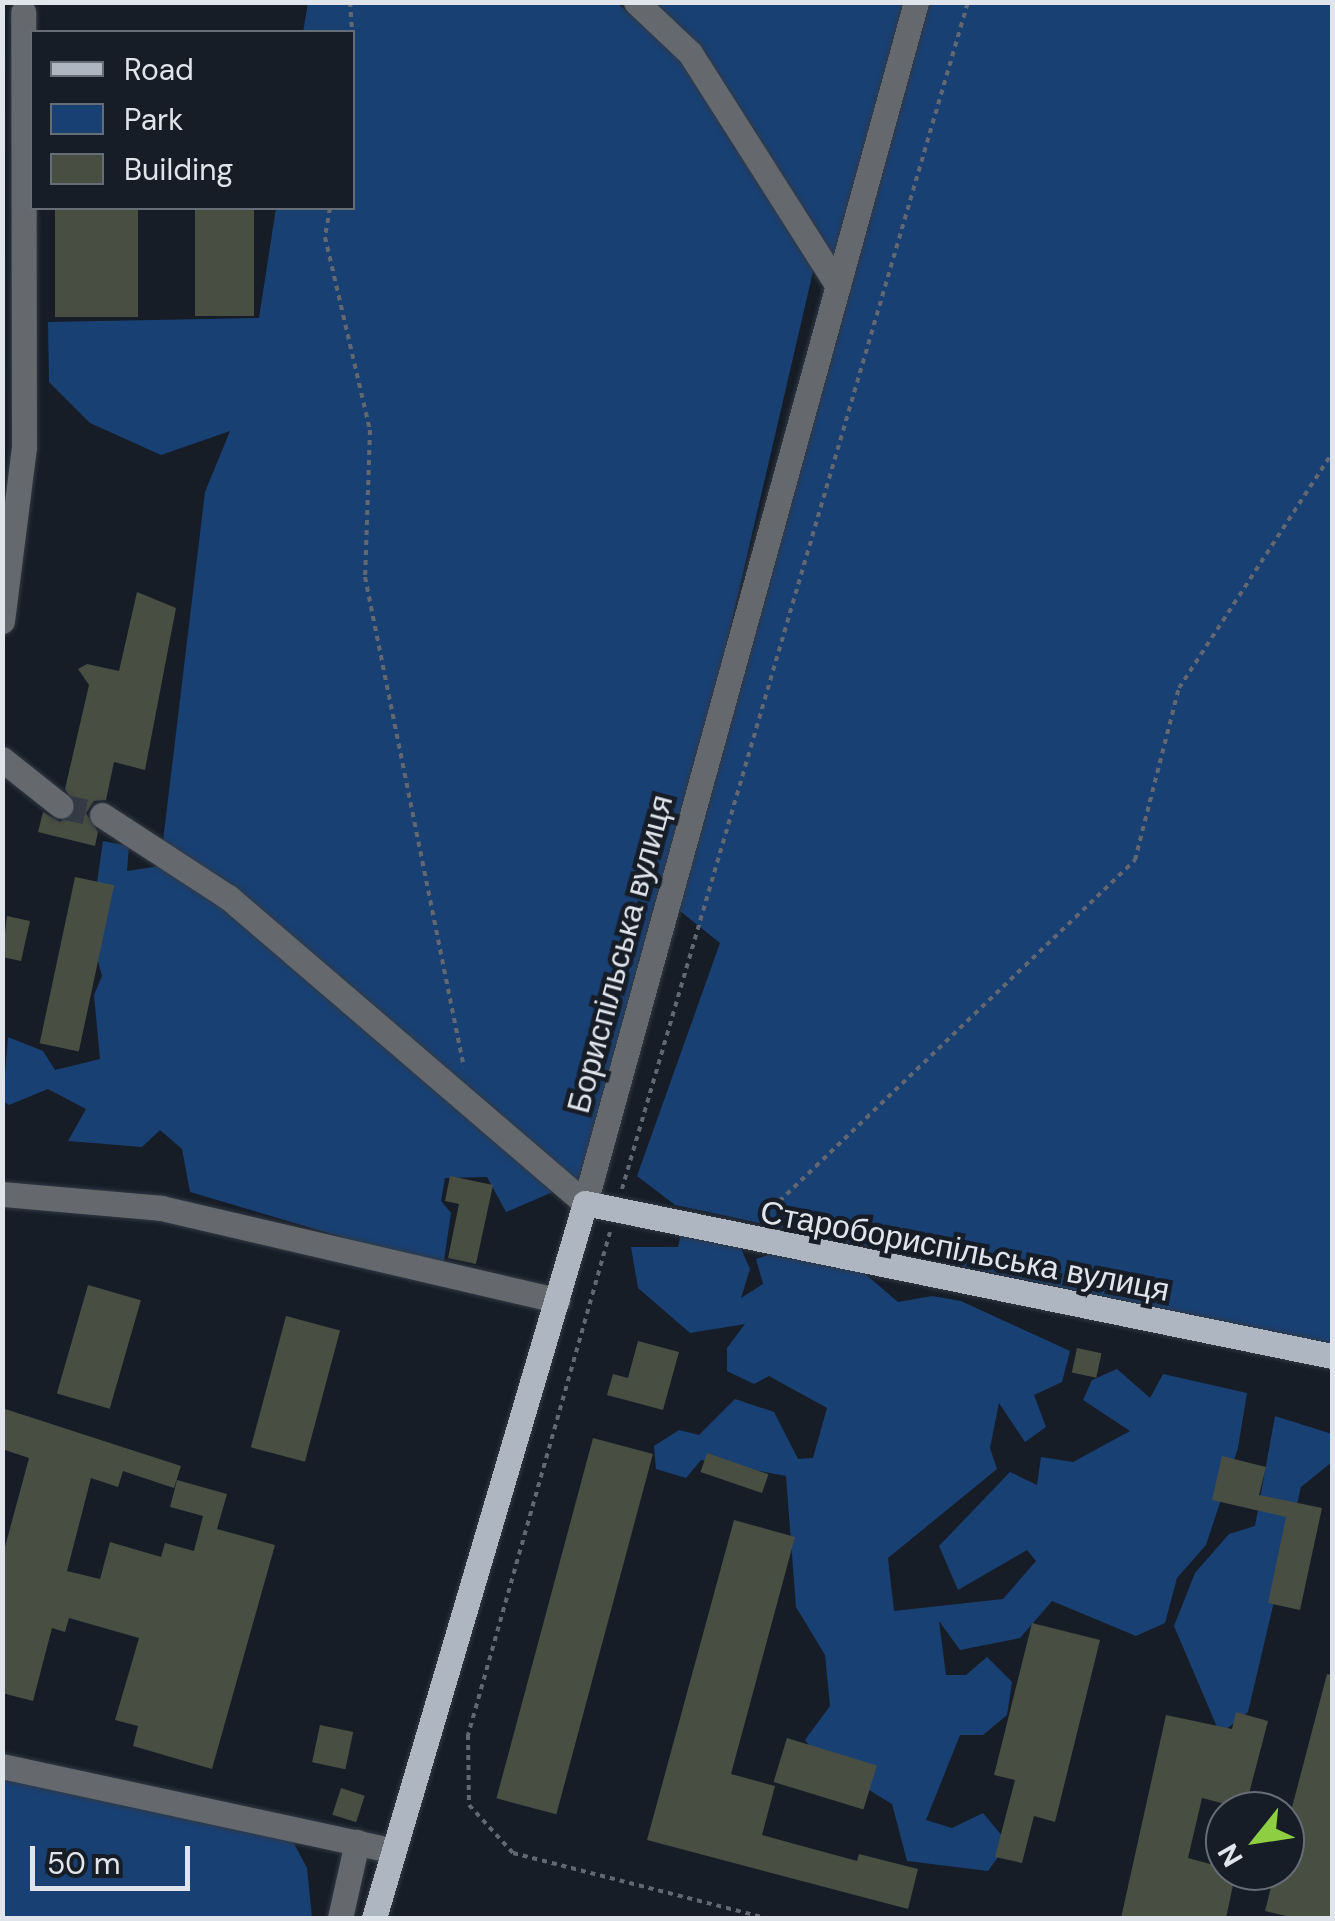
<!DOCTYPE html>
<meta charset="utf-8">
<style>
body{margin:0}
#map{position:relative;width:1335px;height:1921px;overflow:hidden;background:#161d27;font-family:"DM Sans",sans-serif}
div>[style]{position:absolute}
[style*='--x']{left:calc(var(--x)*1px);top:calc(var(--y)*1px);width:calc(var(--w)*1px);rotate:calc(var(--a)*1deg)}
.green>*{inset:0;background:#194073}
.building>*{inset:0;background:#484e42;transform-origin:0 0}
.minor-tunnel>*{height:25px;margin-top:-12.5px;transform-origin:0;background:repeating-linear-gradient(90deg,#343b45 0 25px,transparent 0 37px)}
.path>*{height:4px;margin-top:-2px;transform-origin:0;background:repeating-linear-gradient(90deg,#626871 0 5px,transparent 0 10px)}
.roads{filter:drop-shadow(0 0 2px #323943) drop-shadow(0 0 2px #323943)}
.minor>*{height:25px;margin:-12.5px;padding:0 12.5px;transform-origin:12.5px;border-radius:12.5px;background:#65696e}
.major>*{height:25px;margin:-12.5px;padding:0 12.5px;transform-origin:12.5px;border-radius:12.5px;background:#aeb6c1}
span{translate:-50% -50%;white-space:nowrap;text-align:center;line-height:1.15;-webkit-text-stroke:9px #161d27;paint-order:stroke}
.street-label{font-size:32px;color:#e0e5ec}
.frame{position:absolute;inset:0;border:5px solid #e0e5ec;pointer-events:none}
.legend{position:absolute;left:30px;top:30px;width:325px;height:180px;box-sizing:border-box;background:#161d27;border:2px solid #676d76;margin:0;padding:12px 18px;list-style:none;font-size:30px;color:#e0e5ec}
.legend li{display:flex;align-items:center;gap:20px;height:50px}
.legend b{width:50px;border:2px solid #676d76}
.north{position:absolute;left:1205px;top:1791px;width:100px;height:100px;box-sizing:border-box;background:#161d27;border:2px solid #676d76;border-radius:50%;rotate:240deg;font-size:28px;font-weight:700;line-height:40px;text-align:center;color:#e0e5ec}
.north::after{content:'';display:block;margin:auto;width:35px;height:45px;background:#8ece43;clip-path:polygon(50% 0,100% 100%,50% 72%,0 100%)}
.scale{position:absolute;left:30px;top:1846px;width:160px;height:45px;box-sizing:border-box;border:5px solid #e0e5ec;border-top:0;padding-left:12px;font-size:30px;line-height:35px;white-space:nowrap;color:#e0e5ec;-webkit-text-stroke:8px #161d27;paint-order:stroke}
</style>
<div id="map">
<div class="green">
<div style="clip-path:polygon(308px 3px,617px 3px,683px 60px,815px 263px,700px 758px,583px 1179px,506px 1212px,487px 1177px,445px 1178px,441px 1201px,451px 1213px,443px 1267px,190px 1192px,182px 1149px,160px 1130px,142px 1147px,68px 1141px,86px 1109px,48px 1089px,9px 1105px,3px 1101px,8px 1037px,43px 1051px,55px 1070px,100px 1059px,94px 995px,102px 976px,90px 931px,103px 841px,129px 846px,127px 871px,160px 866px,205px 492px,230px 431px,161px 455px,90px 423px,49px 382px,48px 322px,259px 318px,276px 208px,352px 208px,352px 32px,303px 32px)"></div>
<div style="clip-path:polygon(649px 3px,1332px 3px,1332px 1345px,675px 1205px,637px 1176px,720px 943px,675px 907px,832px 253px)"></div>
<div style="clip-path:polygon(682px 1229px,739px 1244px,750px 1269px,741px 1298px,763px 1284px,756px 1259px,777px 1252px,864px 1273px,898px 1302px,932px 1296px,961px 1301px,1070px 1351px,1062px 1382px,1034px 1395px,1046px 1427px,1025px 1442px,999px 1403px,990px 1448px,997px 1469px,888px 1558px,894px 1611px,1003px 1599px,1036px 1561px,1027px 1550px,958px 1590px,939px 1546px,1010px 1472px,1037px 1485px,1041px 1457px,1073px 1462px,1130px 1431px,1083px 1400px,1092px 1380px,1117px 1369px,1150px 1398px,1163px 1374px,1247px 1393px,1238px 1448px,1206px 1545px,1177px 1578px,1165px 1623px,1136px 1636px,1052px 1601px,1020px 1638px,960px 1650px,939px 1621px,946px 1675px,966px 1675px,987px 1657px,1012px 1682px,1007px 1715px,983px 1735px,960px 1735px,926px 1820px,952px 1828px,983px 1813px,1008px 1843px,988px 1871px,907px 1861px,892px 1804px,821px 1761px,805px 1740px,830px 1706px,825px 1655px,796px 1607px,786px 1476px,701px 1460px,686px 1478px,656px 1469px,654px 1446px,679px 1430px,699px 1435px,735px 1399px,774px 1412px,798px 1459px,813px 1458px,827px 1408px,769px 1376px,754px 1384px,727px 1371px,727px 1348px,745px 1324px,690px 1333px,638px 1288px,631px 1247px,678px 1247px)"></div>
<div style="clip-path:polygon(1275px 1416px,1332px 1434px,1332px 1462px,1301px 1487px,1248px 1712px,1220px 1734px,1174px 1626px,1195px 1573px,1229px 1534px,1255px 1526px)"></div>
<div style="clip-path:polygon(3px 1773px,289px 1834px,307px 1868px,312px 1918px,3px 1918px)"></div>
</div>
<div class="building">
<div style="left:55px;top:208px;width:83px;height:109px"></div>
<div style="left:195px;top:208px;width:59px;height:108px"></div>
<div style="clip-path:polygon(137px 592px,176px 608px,145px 770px,114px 762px,106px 800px,94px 801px,86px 813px,98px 832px,95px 846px,38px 832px,43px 812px,60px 822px,77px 809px,65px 789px,89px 685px,78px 669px,87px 664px,119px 671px)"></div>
<div style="left:75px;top:877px;width:40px;height:170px;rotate:12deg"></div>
<div style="clip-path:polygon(7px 916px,30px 921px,21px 961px,2px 957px)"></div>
<div style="clip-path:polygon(450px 1176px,493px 1185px,476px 1264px,448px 1258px,459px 1204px,445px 1201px)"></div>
<div style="left:88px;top:1285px;width:55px;height:113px;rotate:16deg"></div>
<div style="left:286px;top:1316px;width:56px;height:136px;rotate:15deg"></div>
<div style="clip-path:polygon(638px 1341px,679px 1352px,663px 1410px,607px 1395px,613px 1374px,628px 1378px)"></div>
<div style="left:1077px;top:1348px;width:25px;height:25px;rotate:12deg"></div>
<div style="clip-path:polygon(2px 1408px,181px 1466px,174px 1488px,123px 1471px,118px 1487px,91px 1478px,67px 1571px,100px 1579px,110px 1542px,161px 1557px,165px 1543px,194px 1551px,203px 1516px,170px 1507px,177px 1480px,227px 1494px,217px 1529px,275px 1545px,212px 1769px,133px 1746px,138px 1726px,115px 1720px,139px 1638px,69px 1618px,65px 1632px,52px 1628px,33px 1701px,2px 1693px,2px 1558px,29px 1458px,2px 1449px)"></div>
<div style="left:593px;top:1438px;width:62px;height:373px;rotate:15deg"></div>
<div style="left:707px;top:1453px;width:65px;height:20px;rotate:19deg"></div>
<div style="clip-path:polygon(1222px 1456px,1266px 1467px,1259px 1495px,1322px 1508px,1300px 1610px,1268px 1603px,1286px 1517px,1212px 1500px)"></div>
<div style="clip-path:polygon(734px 1520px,795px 1537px,731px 1774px,775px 1786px,762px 1835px,857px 1861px,859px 1854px,918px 1869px,908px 1909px,647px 1840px)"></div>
<div style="clip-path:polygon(1032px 1623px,1100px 1640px,1055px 1822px,1034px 1816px,1022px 1863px,995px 1857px,1015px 1780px,994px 1775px)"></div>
<div style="clip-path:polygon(1327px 1674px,1332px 1675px,1332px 1918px,1295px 1918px,1265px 1911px,1275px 1871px,1285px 1871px,1285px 1834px)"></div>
<div style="clip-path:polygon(1236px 1712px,1268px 1721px,1245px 1809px,1202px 1798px,1188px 1858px,1236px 1871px,1226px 1918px,1121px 1918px,1166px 1715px,1232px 1729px)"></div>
<div style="left:320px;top:1725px;width:34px;height:38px;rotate:12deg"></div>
<div style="left:787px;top:1738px;width:94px;height:46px;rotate:17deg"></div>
<div style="left:341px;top:1788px;width:25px;height:28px;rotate:18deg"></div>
</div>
<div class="minor-tunnel">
<div style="--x:61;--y:806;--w:42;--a:12.4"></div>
</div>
<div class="path">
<div style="--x:350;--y:2;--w:30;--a:86"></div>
<div style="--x:352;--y:42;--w:43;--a:90"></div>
<div style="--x:330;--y:208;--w:29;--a:100"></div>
<div style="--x:325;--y:237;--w:198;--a:76.9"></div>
<div style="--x:370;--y:430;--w:147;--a:91.9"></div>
<div style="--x:365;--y:577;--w:500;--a:78.6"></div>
<div style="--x:622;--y:1189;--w:1236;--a:-73.75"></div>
<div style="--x:765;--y:1215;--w:513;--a:-43.81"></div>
<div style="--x:1135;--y:860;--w:178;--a:-75.7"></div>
<div style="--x:1179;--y:688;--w:280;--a:-56.9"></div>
<div style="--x:610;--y:1232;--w:523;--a:105.76"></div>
<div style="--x:468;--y:1735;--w:70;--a:89.2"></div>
<div style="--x:469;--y:1805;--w:65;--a:47.5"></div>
<div style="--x:513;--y:1853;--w:261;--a:14.4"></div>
</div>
<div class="roads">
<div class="minor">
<div style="--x:636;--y:2;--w:74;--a:43.4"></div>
<div style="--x:690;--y:53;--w:276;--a:57.6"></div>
<div style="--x:2;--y:621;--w:175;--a:-82.8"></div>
<div style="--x:24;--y:447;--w:435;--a:-90.1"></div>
<div style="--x:2;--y:759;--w:75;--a:38.5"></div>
<div style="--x:102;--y:815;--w:150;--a:33.1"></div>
<div style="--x:228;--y:897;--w:470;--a:40.6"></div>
<div style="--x:585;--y:1203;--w:1246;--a:-74.59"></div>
<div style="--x:2;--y:1194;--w:160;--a:5"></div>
<div style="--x:161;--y:1208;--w:407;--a:13.1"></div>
<div style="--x:2;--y:1766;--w:399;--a:12.2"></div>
<div style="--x:340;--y:1918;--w:78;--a:-77.4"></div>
</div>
<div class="major">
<div style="--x:374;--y:1918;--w:745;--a:-73.56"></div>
<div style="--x:585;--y:1203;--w:763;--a:11.58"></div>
</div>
</div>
<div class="street-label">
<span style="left:620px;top:954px;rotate:-75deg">Бориспільська вулиця</span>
<span style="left:965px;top:1251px;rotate:11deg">Старобориспільська вулиця</span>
</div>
<div class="frame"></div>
<ul class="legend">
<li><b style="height:12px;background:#aeb6c1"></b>Road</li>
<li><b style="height:28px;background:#194073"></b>Park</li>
<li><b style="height:28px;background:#484e42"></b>Building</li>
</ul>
<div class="north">N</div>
<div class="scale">50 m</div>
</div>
